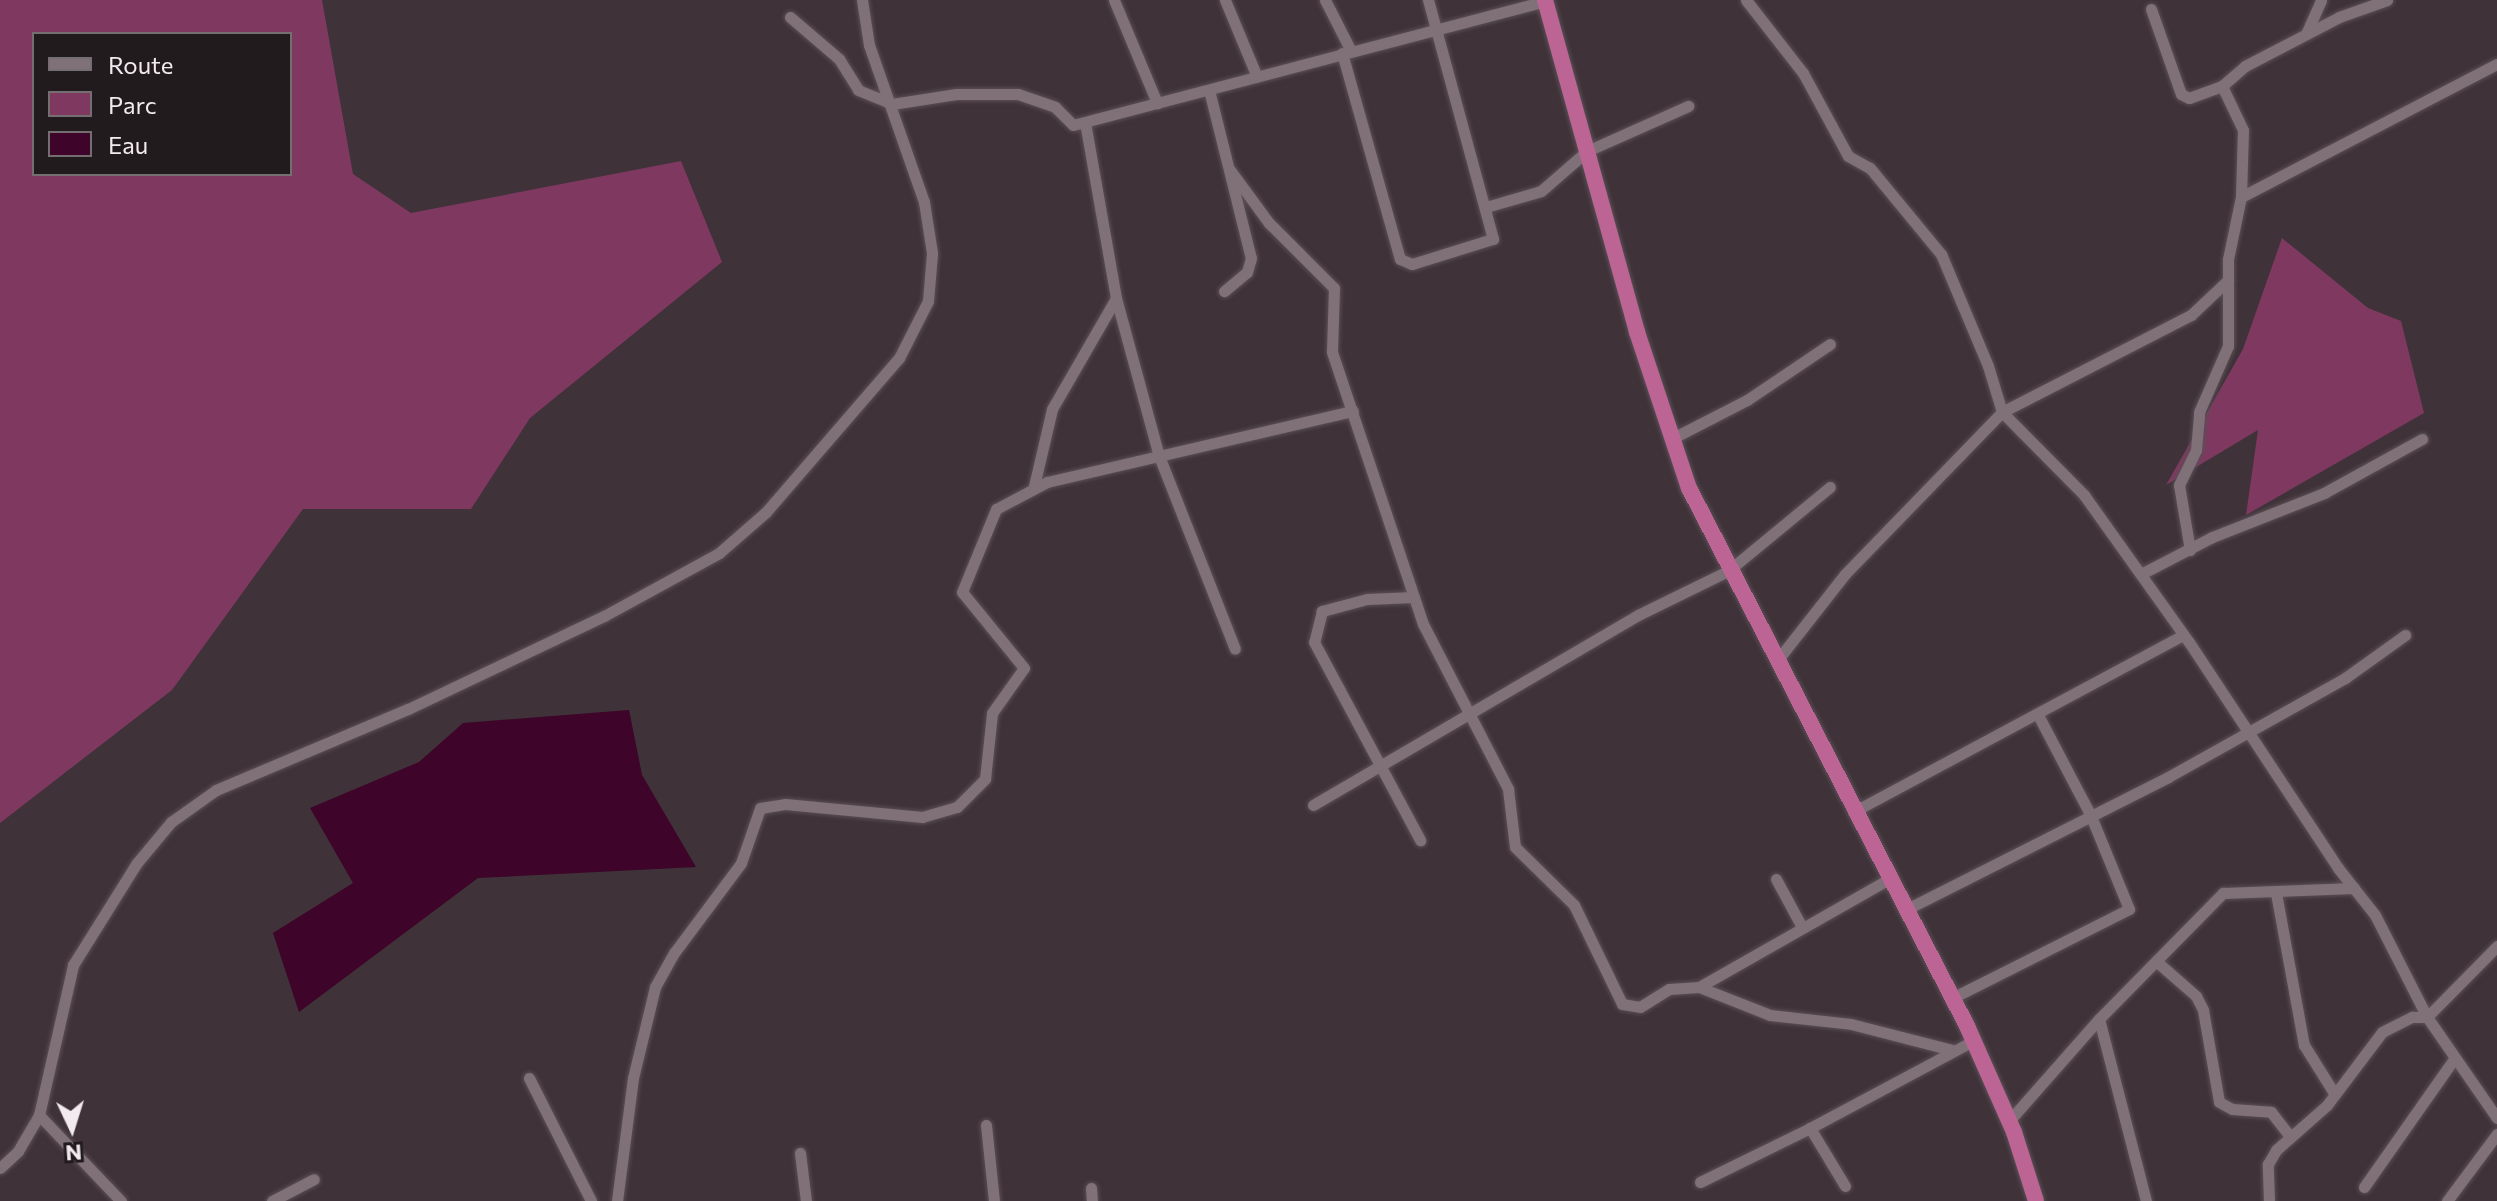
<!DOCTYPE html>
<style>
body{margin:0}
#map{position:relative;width:2497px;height:1201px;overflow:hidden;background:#3f3238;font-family:Commissioner,sans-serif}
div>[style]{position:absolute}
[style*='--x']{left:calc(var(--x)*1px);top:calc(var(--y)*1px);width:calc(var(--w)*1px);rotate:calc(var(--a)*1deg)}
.green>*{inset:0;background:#7f3961}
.water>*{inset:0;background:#3e0429}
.roads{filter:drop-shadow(0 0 2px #5a4f55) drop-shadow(0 0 2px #5a4f55)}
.minor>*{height:11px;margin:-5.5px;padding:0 5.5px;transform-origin:5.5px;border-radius:5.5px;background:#807178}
.highway>*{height:16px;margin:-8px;padding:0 8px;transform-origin:8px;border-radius:8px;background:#bc6494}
span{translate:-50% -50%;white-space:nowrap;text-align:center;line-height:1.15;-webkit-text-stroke:6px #221b1e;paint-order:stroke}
.legend{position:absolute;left:32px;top:32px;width:260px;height:144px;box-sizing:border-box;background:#221b1e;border:2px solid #756e71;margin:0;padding:10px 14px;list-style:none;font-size:24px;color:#f2eaee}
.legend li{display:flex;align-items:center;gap:16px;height:40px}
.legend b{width:40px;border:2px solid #756e71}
.north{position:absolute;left:32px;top:1089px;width:80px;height:80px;-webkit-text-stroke:6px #221b1e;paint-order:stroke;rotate:176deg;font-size:22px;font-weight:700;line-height:32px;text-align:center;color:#f2eaee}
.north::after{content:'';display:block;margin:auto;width:28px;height:36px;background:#f2eaee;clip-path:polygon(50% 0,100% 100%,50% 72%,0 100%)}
</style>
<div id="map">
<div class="green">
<div style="clip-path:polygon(evenodd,0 0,322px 0,353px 174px,411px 213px,681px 161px,722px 262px,530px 418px,471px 509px,303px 509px,172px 690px,0 823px,0 0,34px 34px,290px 34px,290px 174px,34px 174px,34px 34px)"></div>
<div style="clip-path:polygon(2282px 238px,2368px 308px,2401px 321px,2424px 413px,2246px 515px,2258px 430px,2166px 485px,2243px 349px)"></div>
</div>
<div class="water">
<div style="clip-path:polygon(629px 710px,642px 775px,696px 867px,478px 878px,299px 1012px,273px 933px,353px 883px,310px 808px,419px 762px,463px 723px)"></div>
</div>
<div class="roads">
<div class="minor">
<div style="--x:1114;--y:0;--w:112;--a:67.3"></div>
<div style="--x:1225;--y:0;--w:83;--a:67.4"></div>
<div style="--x:1325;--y:0;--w:57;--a:63"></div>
<div style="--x:1746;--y:0;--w:93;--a:52"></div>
<div style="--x:1803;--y:73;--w:94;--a:61.5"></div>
<div style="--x:1848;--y:156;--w:25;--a:29"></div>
<div style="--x:1870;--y:168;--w:112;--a:50.5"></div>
<div style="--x:1941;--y:254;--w:121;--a:67.2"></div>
<div style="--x:1988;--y:366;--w:48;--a:73.1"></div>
<div style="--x:2002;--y:412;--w:117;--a:45.3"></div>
<div style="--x:2084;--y:495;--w:181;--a:54.5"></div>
<div style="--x:2189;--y:642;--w:271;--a:56.6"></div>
<div style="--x:2338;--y:868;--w:60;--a:51.8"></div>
<div style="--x:2375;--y:915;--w:114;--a:63"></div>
<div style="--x:2427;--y:1017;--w:123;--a:55.3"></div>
<div style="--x:2151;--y:9;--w:90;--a:70.6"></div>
<div style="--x:2181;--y:94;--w:9;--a:27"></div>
<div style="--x:2189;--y:98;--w:35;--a:-20"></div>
<div style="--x:2222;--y:86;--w:30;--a:-41"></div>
<div style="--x:2245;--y:66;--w:106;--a:-27.5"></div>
<div style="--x:2339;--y:17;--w:51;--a:-19.5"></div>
<div style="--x:790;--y:17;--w:65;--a:40.6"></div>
<div style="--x:839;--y:59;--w:36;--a:58"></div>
<div style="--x:858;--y:90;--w:37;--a:22"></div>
<div style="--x:892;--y:104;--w:65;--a:-8.9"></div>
<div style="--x:956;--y:94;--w:62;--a:0"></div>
<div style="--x:1018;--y:94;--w:39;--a:19"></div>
<div style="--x:1055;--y:107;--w:25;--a:45"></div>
<div style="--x:1073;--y:125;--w:488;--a:-14.7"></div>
<div style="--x:2306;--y:34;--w:37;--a:-66"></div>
<div style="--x:1342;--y:53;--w:214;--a:74.3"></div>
<div style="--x:1400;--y:259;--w:13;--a:23"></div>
<div style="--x:1412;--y:264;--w:85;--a:-17.2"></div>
<div style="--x:1493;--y:239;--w:248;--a:-105.2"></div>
<div style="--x:1209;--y:90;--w:173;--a:76"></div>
<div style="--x:1251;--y:258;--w:15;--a:106"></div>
<div style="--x:1247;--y:272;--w:30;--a:140"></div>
<div style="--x:1230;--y:170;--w:66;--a:53.7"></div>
<div style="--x:1269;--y:223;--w:92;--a:45"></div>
<div style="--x:1334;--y:288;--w:64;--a:91.8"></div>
<div style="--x:1332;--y:352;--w:287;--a:71.5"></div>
<div style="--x:1423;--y:624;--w:186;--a:62.7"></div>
<div style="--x:1508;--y:789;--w:58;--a:83.1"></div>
<div style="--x:1515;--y:847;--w:83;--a:44.5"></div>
<div style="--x:1574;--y:905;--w:110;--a:64.1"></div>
<div style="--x:1622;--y:1004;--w:18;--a:9"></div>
<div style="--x:1640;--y:1007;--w:34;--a:-32"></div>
<div style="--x:1669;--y:989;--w:30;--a:-4"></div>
<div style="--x:1699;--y:987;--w:76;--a:21.5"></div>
<div style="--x:1770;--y:1015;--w:81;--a:6.3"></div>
<div style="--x:1851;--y:1024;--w:104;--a:14.4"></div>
<div style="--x:2241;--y:197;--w:288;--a:-27.5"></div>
<div style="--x:1486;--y:207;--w:57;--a:-16.2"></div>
<div style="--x:1541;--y:191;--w:61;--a:-41"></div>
<div style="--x:1587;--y:151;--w:111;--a:-24"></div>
<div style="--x:1116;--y:298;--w:164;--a:74.8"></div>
<div style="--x:1159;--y:456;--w:207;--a:68.5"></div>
<div style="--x:1671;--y:439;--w:85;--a:-27.2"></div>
<div style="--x:1747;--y:400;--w:100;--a:-34"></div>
<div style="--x:1034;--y:486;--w:79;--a:-76.8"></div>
<div style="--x:1052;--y:409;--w:128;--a:-60"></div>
<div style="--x:1116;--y:298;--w:178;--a:-100"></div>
<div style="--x:2190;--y:550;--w:66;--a:-99.6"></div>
<div style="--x:2179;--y:485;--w:39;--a:-64"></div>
<div style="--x:2196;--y:450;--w:38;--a:-85"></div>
<div style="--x:2199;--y:412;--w:72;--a:-66.3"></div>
<div style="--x:2228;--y:346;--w:87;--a:-90"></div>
<div style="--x:2228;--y:259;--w:63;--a:-78.2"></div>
<div style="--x:2241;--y:197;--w:67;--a:-88.3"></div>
<div style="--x:2243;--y:130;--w:49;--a:-115.5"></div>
<div style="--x:2141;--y:574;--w:80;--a:-27.5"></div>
<div style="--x:2212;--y:537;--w:120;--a:-21.4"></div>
<div style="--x:2324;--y:493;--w:112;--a:-28.9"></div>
<div style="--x:1414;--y:597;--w:47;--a:177.6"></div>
<div style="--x:1367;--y:599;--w:47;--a:165.1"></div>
<div style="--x:1322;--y:611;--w:32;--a:104"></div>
<div style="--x:1314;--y:642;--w:225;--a:61.8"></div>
<div style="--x:1776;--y:662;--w:112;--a:-51.9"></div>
<div style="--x:1845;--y:574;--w:226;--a:-45.9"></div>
<div style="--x:2002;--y:412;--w:212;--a:-27.2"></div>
<div style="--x:2191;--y:315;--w:51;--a:-43.4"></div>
<div style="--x:1313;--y:805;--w:376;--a:-30.3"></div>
<div style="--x:1638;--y:615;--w:100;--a:-26.1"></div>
<div style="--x:1728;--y:571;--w:132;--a:-39.5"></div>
<div style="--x:1853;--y:812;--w:374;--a:-28.2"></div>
<div style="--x:1776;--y:879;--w:55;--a:61.6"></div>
<div style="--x:2276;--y:893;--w:155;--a:79.6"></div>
<div style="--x:2304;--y:1045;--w:57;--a:58"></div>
<div style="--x:1905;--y:910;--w:295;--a:-26.8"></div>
<div style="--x:2168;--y:777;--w:203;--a:-29.2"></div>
<div style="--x:2345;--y:678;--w:74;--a:-35.6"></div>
<div style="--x:2156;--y:961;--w:53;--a:41.2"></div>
<div style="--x:2196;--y:996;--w:16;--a:63"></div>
<div style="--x:2203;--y:1010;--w:93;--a:80.1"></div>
<div style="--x:2219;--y:1102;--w:15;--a:28"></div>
<div style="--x:2232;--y:1109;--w:39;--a:4"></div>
<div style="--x:2271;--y:1112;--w:29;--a:52"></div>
<div style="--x:1699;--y:987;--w:219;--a:-29.6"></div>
<div style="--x:1952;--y:998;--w:198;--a:-26.7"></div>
<div style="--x:2129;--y:909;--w:103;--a:-112.3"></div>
<div style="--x:2090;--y:814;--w:112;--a:-117.7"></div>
<div style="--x:2427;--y:1017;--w:100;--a:-45.4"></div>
<div style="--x:2099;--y:1019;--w:188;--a:75.5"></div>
<div style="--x:529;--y:1078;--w:138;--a:63.2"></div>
<div style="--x:39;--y:1115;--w:119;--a:46.4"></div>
<div style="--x:2009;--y:1121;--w:136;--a:-48.6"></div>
<div style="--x:2099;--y:1019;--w:177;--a:-45.5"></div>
<div style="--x:2223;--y:893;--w:131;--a:-2.2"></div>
<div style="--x:986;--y:1125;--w:76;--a:84"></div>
<div style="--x:800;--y:1153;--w:48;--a:82.9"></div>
<div style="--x:0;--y:1168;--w:25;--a:-43"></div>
<div style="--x:18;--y:1151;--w:42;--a:-59.7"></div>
<div style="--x:39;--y:1115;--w:154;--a:-77.2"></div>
<div style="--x:73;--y:965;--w:119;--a:-58"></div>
<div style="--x:136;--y:864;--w:55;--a:-50.2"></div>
<div style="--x:171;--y:822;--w:55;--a:-35.4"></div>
<div style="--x:216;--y:790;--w:208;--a:-22.9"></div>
<div style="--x:408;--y:709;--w:217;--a:-25.4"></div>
<div style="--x:604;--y:616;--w:131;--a:-28.7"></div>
<div style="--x:719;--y:553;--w:62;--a:-41.1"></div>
<div style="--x:766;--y:512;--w:203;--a:-49.2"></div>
<div style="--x:899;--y:358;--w:64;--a:-63"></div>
<div style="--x:928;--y:301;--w:48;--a:-85.2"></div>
<div style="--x:932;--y:253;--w:52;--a:-98.9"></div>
<div style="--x:924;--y:202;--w:166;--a:-109.3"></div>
<div style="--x:869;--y:45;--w:46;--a:-98.8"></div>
<div style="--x:1700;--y:1182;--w:123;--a:-26.1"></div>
<div style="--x:1845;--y:1186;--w:68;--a:-121.1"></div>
<div style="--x:1810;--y:1128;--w:185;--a:-28.1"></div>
<div style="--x:2364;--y:1187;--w:156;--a:-54.9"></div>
<div style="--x:1091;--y:1188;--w:13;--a:86"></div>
<div style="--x:272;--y:1201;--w:47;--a:-27.6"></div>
<div style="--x:617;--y:1201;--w:124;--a:-82.6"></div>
<div style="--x:633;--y:1078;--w:94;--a:-76.4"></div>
<div style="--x:655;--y:987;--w:39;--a:-61"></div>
<div style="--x:674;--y:953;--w:112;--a:-53.3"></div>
<div style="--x:741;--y:863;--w:58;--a:-70.9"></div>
<div style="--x:760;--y:808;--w:25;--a:-9"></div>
<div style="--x:785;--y:804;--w:138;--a:5.4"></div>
<div style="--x:922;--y:817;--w:36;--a:-16"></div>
<div style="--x:957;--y:807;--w:40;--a:-45"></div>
<div style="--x:985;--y:779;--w:66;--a:-83.9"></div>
<div style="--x:992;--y:713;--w:55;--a:-54.6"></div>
<div style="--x:1024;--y:668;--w:98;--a:-129.2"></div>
<div style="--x:962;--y:592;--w:90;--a:-67.7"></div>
<div style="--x:996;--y:509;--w:58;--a:-27.9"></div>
<div style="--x:1047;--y:482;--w:314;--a:-13.1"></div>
<div style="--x:2269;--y:1201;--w:37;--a:-92"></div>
<div style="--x:2268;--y:1164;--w:16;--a:-60"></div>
<div style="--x:2276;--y:1150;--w:68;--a:-41.4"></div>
<div style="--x:2327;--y:1105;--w:91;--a:-53"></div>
<div style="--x:2382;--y:1032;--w:34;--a:-27"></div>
<div style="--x:2412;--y:1017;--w:15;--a:0"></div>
<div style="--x:2447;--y:1201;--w:84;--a:-53.3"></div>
</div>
<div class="highway">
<div style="--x:1545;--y:0;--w:345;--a:74.5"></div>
<div style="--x:1637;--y:332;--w:164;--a:71.6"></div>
<div style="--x:1689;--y:488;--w:606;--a:62.67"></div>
<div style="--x:1967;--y:1026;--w:116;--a:66.1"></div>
<div style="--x:2014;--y:1132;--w:72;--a:72.3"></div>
</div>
</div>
<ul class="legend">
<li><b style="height:10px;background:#807178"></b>Route</li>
<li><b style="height:22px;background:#7f3961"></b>Parc</li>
<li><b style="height:22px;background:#3e0429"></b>Eau</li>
</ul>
<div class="north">N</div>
</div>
